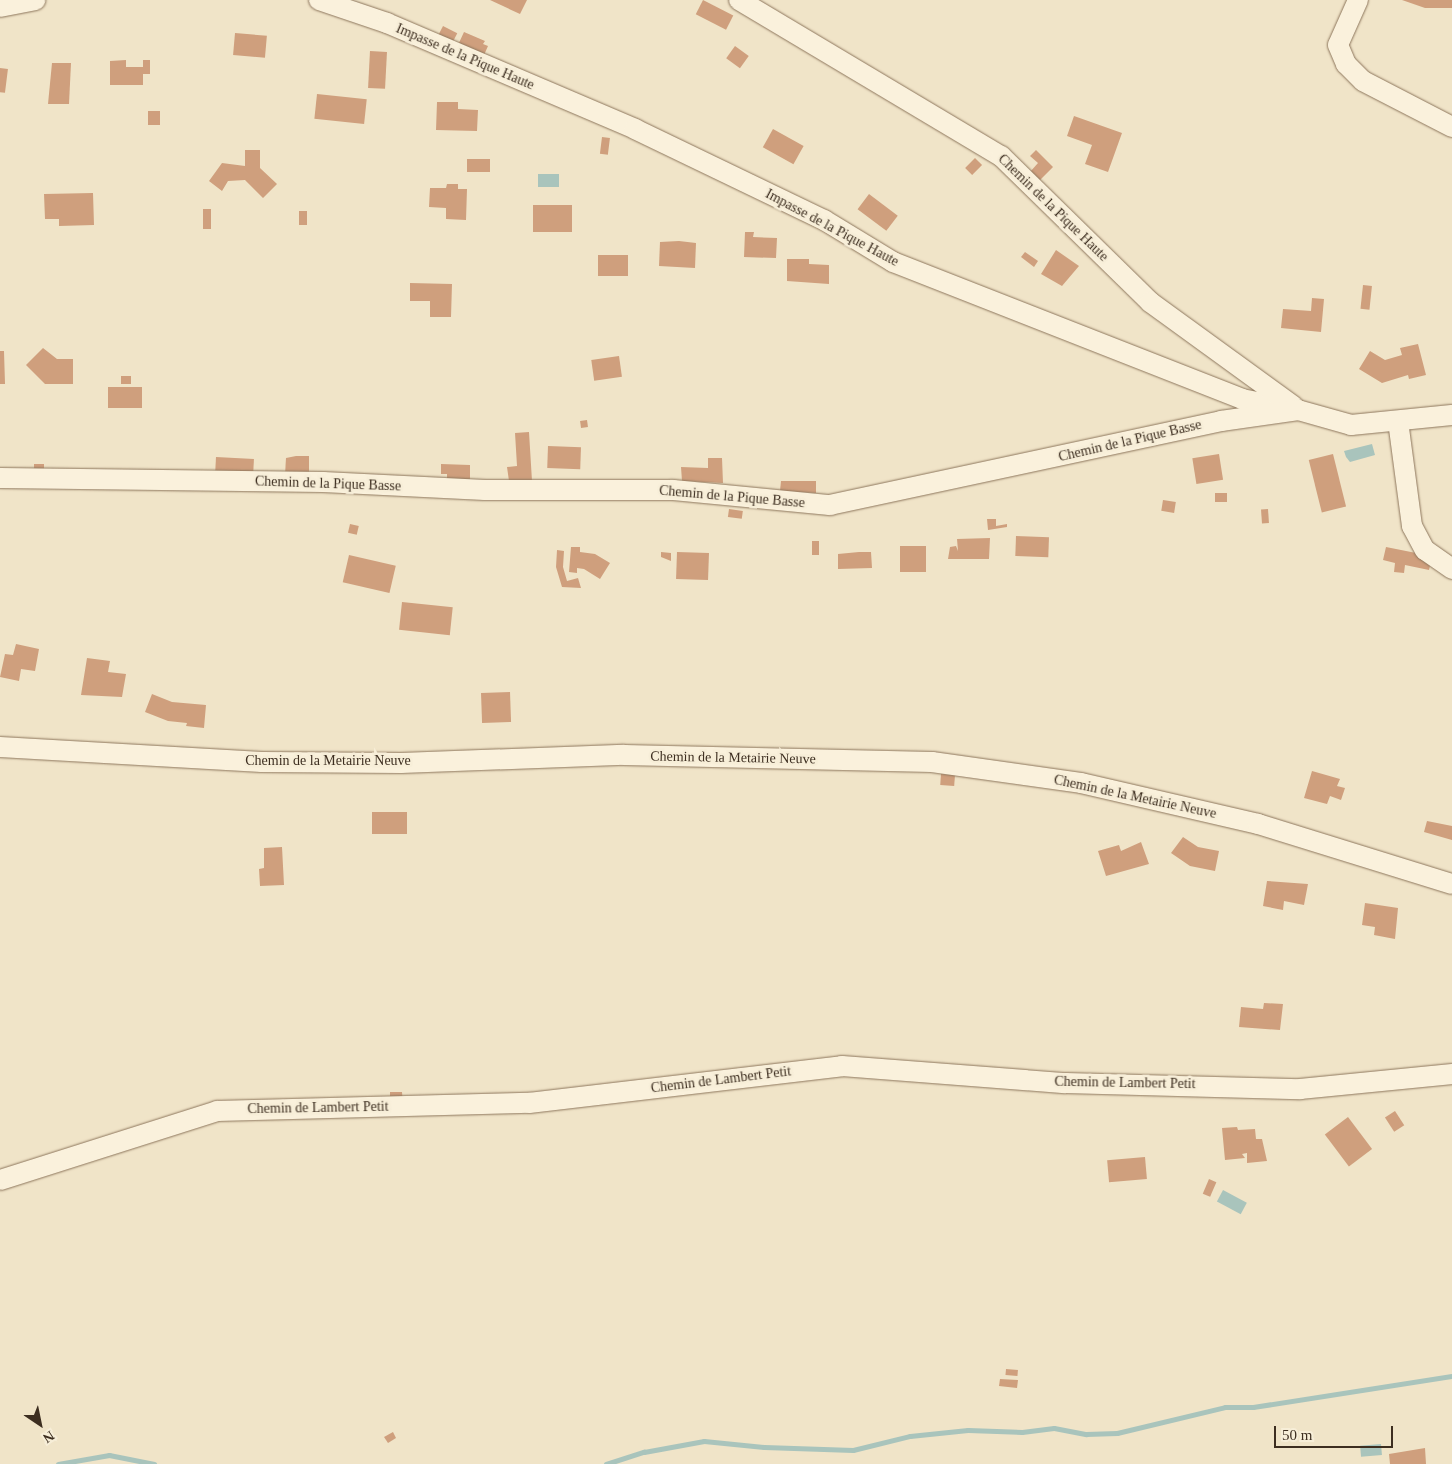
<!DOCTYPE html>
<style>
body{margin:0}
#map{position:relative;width:1452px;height:1464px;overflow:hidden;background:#f0e4c8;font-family:"Times New Roman",serif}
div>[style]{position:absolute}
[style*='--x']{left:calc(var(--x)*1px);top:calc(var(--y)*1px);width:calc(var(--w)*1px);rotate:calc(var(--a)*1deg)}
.water>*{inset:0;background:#a9c4bc;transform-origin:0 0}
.stream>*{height:5px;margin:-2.5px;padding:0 2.5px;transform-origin:2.5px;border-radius:2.5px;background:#a9c4bc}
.building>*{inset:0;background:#cf9f7d;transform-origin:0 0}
.roads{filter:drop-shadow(0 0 1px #8d765c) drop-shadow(0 0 1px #8d765c)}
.minor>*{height:20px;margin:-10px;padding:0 10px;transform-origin:10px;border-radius:10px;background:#faf1dc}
span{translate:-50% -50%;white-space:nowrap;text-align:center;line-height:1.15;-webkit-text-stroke:5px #f7eed8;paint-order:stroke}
.street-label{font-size:14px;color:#3d2e20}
.north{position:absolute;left:15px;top:1399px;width:50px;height:50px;-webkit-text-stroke:4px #f7eed8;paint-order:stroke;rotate:146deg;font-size:14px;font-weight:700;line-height:20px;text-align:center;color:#3d2e20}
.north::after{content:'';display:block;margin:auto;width:18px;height:22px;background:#3d2e20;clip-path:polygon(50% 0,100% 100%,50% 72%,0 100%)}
.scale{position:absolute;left:1274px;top:1426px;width:119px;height:22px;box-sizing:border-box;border:2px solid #3d2e20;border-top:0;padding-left:6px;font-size:15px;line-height:18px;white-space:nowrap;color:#3d2e20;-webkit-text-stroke:4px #f7eed8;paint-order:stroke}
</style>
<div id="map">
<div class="water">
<div style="left:538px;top:174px;width:21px;height:13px"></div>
<div style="clip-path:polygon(1372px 444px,1375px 455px,1350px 462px,1346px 457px,1344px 451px)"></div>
<div style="left:1223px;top:1190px;width:27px;height:13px;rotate:28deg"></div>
<div style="left:1381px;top:1444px;width:11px;height:21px;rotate:85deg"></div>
</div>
<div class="stream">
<div style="--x:58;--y:1464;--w:52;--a:-10"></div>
<div style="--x:109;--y:1455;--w:46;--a:11.3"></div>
<div style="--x:606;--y:1464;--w:40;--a:-18"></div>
<div style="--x:644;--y:1452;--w:61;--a:-10.4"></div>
<div style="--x:704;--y:1441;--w:60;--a:5.7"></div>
<div style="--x:764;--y:1447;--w:89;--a:1.9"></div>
<div style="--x:853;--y:1450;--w:59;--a:-13.8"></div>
<div style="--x:910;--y:1436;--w:58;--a:-5.9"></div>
<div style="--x:968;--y:1430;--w:54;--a:2.1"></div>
<div style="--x:1022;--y:1432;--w:32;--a:-7"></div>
<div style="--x:1054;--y:1428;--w:33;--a:11"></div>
<div style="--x:1086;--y:1434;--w:31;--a:-2"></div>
<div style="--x:1117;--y:1433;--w:111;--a:-13.5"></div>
<div style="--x:1225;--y:1407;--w:28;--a:0"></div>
<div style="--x:1253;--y:1407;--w:201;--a:-8.9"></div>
</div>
<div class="building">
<div style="clip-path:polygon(490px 0,527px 0,520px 14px)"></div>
<div style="left:703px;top:0;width:34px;height:16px;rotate:27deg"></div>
<div style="clip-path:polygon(1402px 0,1452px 0,1452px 8px,1425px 8px)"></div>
<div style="left:443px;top:26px;width:16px;height:11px;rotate:27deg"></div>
<div style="clip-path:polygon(464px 32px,485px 41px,483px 44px,488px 46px,484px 55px,458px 45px)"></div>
<div style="left:235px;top:33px;width:32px;height:22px;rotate:5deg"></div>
<div style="left:735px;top:46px;width:17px;height:15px;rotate:36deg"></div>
<div style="left:370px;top:51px;width:17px;height:37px;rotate:3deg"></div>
<div style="clip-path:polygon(126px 60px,126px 67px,143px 67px,143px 60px,150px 60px,150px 74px,143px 74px,143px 85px,110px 85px,110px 61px)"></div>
<div style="clip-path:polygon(52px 63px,71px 63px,69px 104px,48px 104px)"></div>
<div style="left:0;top:68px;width:8px;height:24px;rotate:7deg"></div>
<div style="left:317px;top:94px;width:50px;height:25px;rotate:6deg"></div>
<div style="clip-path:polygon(437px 102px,458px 102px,458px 109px,478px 110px,477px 131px,436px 130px)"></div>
<div style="left:148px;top:111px;width:12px;height:14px"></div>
<div style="clip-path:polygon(1074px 116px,1122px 133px,1108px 172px,1085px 164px,1092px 145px,1067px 136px)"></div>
<div style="left:773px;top:129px;width:35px;height:21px;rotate:29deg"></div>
<div style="left:602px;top:137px;width:8px;height:17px;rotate:7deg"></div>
<div style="clip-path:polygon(245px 150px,260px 150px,260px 168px,277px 184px,263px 198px,245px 180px,228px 181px,222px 191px,209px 181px,222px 163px,245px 166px)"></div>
<div style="clip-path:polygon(1036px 150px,1053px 167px,1040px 180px,1030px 172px,1038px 163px,1030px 156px)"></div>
<div style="left:975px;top:158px;width:10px;height:14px;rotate:45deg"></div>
<div style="left:467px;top:159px;width:23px;height:13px"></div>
<div style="clip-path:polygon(447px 184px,458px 184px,458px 189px,467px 189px,466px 220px,446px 219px,446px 208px,429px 207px,430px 188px,446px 188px)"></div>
<div style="clip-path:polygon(93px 193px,94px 225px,59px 226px,59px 219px,45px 219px,44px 194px)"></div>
<div style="left:869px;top:194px;width:36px;height:19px;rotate:37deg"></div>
<div style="left:533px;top:205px;width:39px;height:27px"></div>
<div style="left:203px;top:209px;width:8px;height:20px"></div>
<div style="left:299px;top:211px;width:8px;height:14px"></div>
<div style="clip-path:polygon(745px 232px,754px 232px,753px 237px,777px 238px,776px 258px,744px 257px)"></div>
<div style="clip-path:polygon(679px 241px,696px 243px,695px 268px,659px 266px,660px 242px)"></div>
<div style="clip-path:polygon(1056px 250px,1079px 266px,1062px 286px,1041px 274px)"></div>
<div style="clip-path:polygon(1025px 252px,1038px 261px,1034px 267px,1021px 257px)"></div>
<div style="left:598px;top:255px;width:30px;height:21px"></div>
<div style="clip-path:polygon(787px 259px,809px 259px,809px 264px,829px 265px,829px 284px,787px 281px)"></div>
<div style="clip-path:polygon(410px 283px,452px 284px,451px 317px,430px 317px,430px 301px,410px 301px)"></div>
<div style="left:1363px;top:285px;width:9px;height:24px;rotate:6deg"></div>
<div style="clip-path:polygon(1312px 298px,1324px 299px,1321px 332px,1281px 328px,1283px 309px,1311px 311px)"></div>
<div style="clip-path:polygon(1418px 344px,1426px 375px,1409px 379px,1408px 375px,1382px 383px,1359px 369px,1370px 351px,1385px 360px,1402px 355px,1400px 348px)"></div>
<div style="clip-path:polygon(43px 348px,57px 359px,73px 359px,73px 384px,45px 384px,26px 365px)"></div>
<div style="clip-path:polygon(0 351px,4px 351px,5px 384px,0 384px)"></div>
<div style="left:619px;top:356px;width:21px;height:28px;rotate:82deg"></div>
<div style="left:121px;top:376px;width:10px;height:8px"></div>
<div style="left:108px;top:387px;width:34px;height:21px"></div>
<div style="left:587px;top:420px;width:7px;height:7px;rotate:82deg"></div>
<div style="clip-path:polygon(529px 432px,532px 481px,509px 481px,507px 467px,517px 466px,515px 433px)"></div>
<div style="left:548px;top:446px;width:33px;height:22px;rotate:2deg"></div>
<div style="left:1219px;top:454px;width:26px;height:27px;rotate:81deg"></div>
<div style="left:1333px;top:454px;width:54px;height:25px;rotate:76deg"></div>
<div style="clip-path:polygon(296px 456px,309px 456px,309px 476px,285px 475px,286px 458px)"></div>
<div style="left:216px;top:457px;width:38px;height:14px;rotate:3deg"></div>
<div style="clip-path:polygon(708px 458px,722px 458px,723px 483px,682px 481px,681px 467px,708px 468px)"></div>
<div style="left:34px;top:464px;width:10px;height:9px"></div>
<div style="clip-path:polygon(441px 464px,470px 465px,470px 481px,447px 481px,447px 474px,441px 474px)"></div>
<div style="clip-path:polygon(781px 481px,816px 481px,816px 493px,780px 491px)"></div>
<div style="left:1215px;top:493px;width:12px;height:9px"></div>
<div style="left:1163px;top:500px;width:13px;height:11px;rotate:9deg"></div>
<div style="left:729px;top:509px;width:14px;height:8px;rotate:8deg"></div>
<div style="left:1268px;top:509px;width:14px;height:7px;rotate:86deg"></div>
<div style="clip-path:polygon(987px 519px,996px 519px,996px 526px,1007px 524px,1007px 527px,988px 530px)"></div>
<div style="left:350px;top:524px;width:9px;height:9px;rotate:13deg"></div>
<div style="left:1016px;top:536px;width:33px;height:20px;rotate:2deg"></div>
<div style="clip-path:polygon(990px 538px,989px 559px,948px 559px,950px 547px,956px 546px,958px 551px,957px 539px)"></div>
<div style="left:812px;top:541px;width:7px;height:14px"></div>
<div style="left:900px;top:546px;width:26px;height:26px"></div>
<div style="clip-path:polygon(571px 547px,580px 547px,580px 552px,595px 554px,610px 563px,600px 579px,584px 569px,577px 568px,577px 573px,569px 572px)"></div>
<div style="clip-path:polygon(1386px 547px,1421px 554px,1431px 561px,1429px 570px,1405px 565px,1404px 573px,1394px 572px,1395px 563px,1383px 560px)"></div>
<div style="clip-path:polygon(557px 550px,564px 551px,563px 567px,567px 581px,578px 578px,581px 588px,562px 587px,556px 567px)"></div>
<div style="clip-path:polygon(661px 552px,671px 553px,671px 561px,661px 557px)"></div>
<div style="left:677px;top:552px;width:32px;height:27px;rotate:2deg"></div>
<div style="clip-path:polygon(859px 552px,871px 552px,872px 568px,838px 569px,838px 554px)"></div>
<div style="left:349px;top:555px;width:48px;height:28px;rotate:13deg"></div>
<div style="left:402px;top:602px;width:51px;height:28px;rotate:6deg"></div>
<div style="clip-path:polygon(16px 644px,39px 649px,35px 671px,21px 669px,19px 681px,0 677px,5px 654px,13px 655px)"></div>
<div style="clip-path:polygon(87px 658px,110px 661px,108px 672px,126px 674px,122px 697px,81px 695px)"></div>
<div style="left:510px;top:692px;width:30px;height:29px;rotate:88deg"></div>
<div style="clip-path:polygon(152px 694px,172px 702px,206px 705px,204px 728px,186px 726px,187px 723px,168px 721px,145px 712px)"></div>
<div style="clip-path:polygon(1312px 771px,1340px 779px,1337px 786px,1345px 788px,1341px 800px,1330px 796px,1327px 804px,1304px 798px)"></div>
<div style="left:941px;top:774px;width:14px;height:11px;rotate:4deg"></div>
<div style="left:407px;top:812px;width:22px;height:35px;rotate:90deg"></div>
<div style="clip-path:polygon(1427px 821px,1452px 826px,1452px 840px,1424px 832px)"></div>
<div style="clip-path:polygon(1183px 837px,1198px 847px,1219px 851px,1215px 871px,1190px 866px,1171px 853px)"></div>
<div style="clip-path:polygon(1141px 842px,1149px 864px,1106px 876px,1098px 851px,1119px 845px,1121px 851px)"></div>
<div style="clip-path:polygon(282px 847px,284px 885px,260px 886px,259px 869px,264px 868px,264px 848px)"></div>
<div style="clip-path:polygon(1267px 881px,1308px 884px,1304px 905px,1284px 901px,1283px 910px,1263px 906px)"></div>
<div style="clip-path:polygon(1365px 903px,1398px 908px,1395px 939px,1374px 935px,1375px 927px,1362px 925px)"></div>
<div style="clip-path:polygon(1264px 1003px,1283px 1004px,1280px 1030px,1239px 1027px,1241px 1007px,1263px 1009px)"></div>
<div style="clip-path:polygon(390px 1092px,402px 1092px,403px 1103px,390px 1104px)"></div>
<div style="left:1395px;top:1111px;width:17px;height:12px;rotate:57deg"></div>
<div style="left:1348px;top:1117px;width:40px;height:29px;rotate:53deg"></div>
<div style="clip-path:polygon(1237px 1127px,1238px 1130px,1255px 1129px,1256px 1139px,1262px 1139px,1267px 1161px,1247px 1163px,1247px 1153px,1242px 1154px,1245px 1158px,1225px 1160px,1222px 1128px)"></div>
<div style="left:1145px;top:1157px;width:22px;height:38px;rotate:85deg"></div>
<div style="left:1209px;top:1179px;width:8px;height:16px;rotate:23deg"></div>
<div style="left:1006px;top:1369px;width:12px;height:6px;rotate:5deg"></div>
<div style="clip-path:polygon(1000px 1379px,1018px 1380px,1017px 1388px,999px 1386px)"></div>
<div style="clip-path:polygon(393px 1432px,396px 1438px,388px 1443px,384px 1437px)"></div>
<div style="clip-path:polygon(1425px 1448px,1426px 1464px,1390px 1464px,1389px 1454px)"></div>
</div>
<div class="roads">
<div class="minor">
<div style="--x:319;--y:0;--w:72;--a:18.7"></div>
<div style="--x:387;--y:23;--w:270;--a:23.1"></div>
<div style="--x:635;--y:129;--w:210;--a:25.7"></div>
<div style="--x:824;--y:220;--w:81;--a:31.3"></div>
<div style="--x:893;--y:262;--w:375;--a:21.4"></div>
<div style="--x:1242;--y:399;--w:41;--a:11.3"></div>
<div style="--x:739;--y:0;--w:305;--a:30.8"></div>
<div style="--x:1001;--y:156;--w:209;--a:44.4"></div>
<div style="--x:1150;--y:302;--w:177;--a:36"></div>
<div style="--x:1358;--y:0;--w:49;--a:114"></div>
<div style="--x:1338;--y:45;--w:21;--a:67"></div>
<div style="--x:1346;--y:64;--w:24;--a:45"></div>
<div style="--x:1363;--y:81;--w:100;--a:27.3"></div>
<div style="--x:0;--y:7;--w:36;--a:-11"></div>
<div style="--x:1398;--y:421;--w:106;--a:82.4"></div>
<div style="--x:1412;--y:526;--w:27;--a:62"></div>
<div style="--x:1425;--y:550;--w:33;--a:35"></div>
<div style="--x:0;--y:478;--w:323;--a:0.7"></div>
<div style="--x:323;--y:482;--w:162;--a:2.8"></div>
<div style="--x:485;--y:490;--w:188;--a:0"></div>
<div style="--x:673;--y:490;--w:158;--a:5.5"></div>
<div style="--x:830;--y:505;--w:400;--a:-12.1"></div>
<div style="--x:1221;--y:421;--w:78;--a:-8.1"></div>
<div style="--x:1298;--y:410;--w:55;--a:15.8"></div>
<div style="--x:1351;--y:425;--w:101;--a:-5.7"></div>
<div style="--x:0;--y:747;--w:262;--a:3.3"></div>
<div style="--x:262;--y:762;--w:139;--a:0.4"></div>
<div style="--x:401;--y:763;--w:223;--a:-2.1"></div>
<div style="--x:624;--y:755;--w:308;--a:1.3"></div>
<div style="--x:932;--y:762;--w:150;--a:8"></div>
<div style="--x:1081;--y:783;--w:182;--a:13"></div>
<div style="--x:1258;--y:824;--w:203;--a:17.2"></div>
<div style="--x:0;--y:1180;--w:228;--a:-17.6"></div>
<div style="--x:217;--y:1111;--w:312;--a:-1.5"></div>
<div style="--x:529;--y:1103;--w:315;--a:-6.7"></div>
<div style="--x:842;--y:1066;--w:224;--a:4.4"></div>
<div style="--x:1065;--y:1083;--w:235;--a:1.5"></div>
<div style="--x:1300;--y:1089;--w:153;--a:-5.6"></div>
</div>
</div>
<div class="street-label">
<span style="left:465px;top:57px;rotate:23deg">Impasse de la Pique Haute</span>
<span style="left:1053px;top:208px;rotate:44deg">Chemin de la Pique Haute</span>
<span style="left:832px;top:228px;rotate:28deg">Impasse de la Pique Haute</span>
<span style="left:1130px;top:441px;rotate:-13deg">Chemin de la Pique Basse</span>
<span style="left:328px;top:484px;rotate:2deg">Chemin de la Pique Basse</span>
<span style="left:732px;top:497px;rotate:5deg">Chemin de la Pique Basse</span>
<span style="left:733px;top:758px;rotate:1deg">Chemin de la Metairie Neuve</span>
<span style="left:328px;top:761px">Chemin de la Metairie Neuve</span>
<span style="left:1135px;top:797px;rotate:12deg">Chemin de la Metairie Neuve</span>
<span style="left:721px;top:1080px;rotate:-7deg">Chemin de Lambert Petit</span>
<span style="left:1125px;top:1083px;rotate:1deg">Chemin de Lambert Petit</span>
<span style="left:318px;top:1108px;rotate:-1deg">Chemin de Lambert Petit</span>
</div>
<div class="north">N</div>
<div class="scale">50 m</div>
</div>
